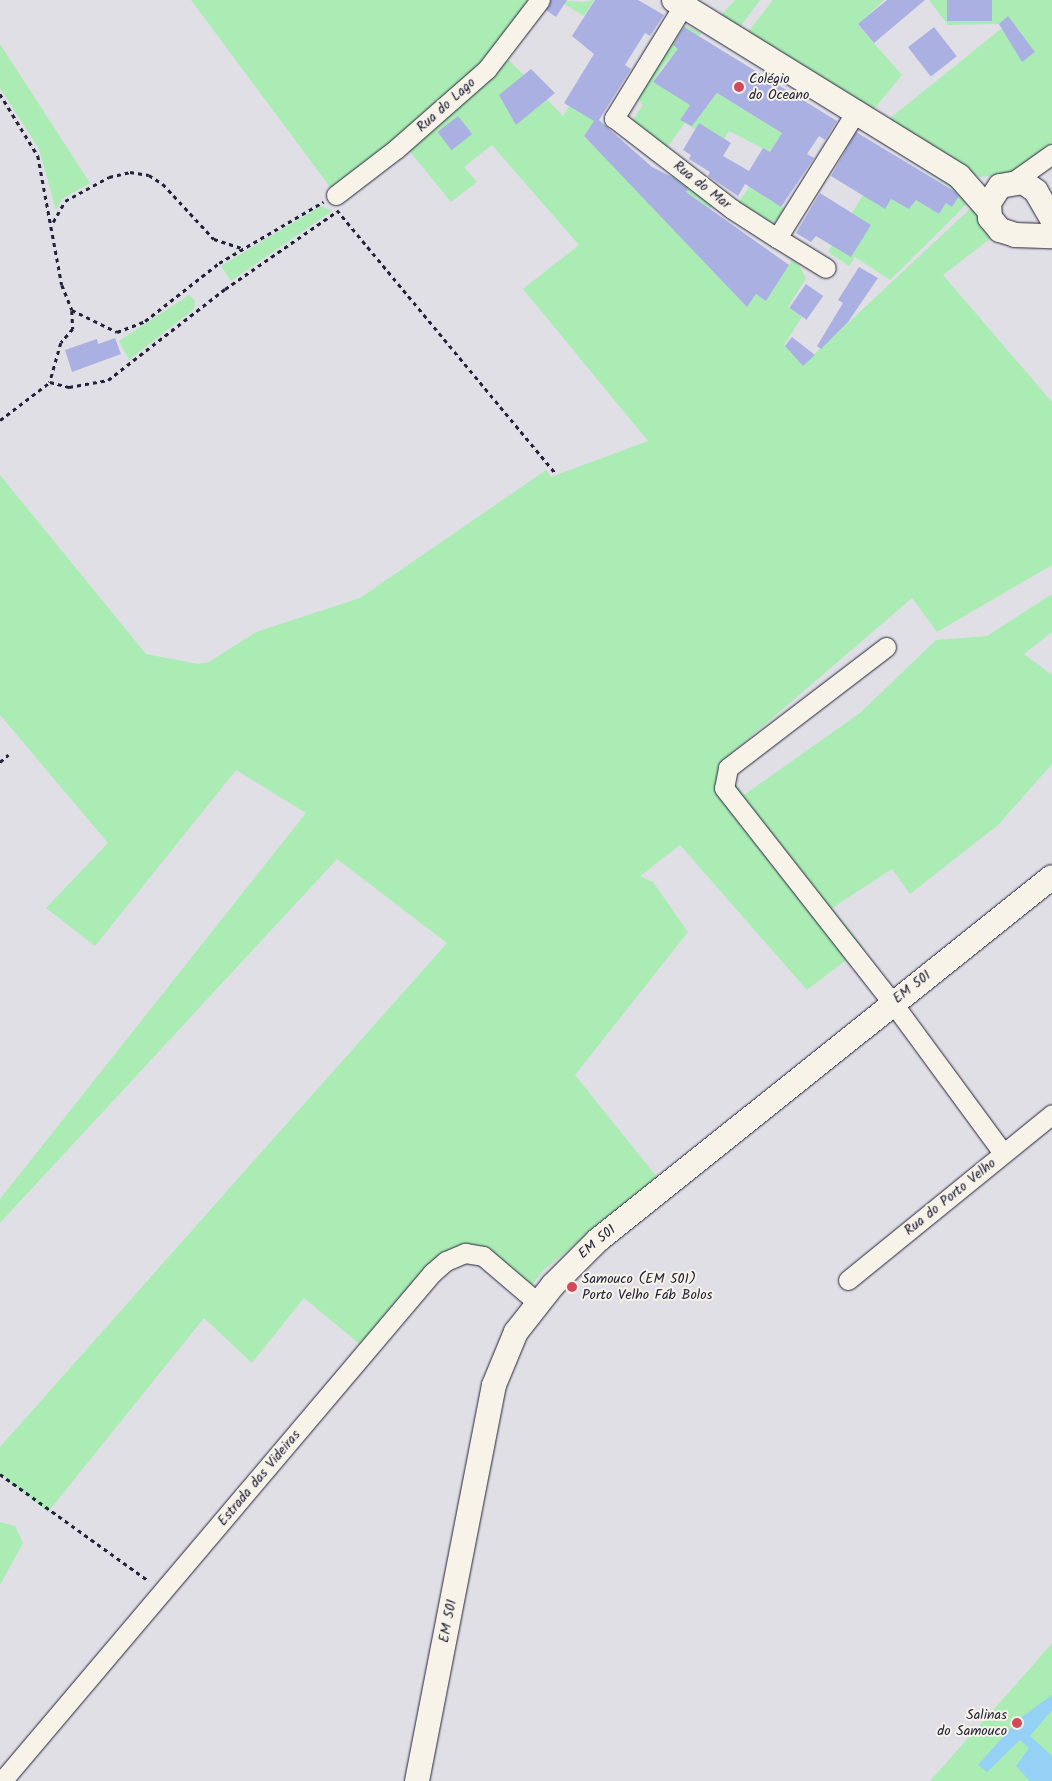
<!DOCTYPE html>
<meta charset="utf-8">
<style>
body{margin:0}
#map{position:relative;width:1052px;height:1781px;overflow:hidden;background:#e0dfe6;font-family:Kalam,sans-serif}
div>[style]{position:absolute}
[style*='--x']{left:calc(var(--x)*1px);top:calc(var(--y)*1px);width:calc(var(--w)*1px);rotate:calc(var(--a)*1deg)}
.green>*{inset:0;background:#abecb5}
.water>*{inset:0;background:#95d0f5}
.building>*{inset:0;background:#aab1e2;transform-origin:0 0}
.path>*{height:2.5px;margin-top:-1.25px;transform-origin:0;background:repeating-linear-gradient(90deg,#22223b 0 4px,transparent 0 8px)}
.roads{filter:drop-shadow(0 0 1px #22223b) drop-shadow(0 0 1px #22223b)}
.minor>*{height:19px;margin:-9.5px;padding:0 9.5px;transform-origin:9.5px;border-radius:9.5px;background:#f7f3e8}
.major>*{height:24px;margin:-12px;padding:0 12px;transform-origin:12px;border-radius:12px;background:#f7f3e8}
.dots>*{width:14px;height:14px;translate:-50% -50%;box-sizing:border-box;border:2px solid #f7f3e8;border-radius:50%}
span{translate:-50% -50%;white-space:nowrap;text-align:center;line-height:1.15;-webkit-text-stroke:4px #f7f3e8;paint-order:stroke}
.poi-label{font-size:14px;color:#22223b}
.left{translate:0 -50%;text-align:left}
.right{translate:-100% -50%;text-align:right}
.street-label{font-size:14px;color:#22223b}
</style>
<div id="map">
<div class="green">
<div style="clip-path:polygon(191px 0,529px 0,495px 48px,466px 77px,333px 191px)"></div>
<div style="clip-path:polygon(557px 0,583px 2px,594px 0,584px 16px)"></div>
<div style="clip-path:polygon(735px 0,760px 0,740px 27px,721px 15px)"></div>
<div style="clip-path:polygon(773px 0,884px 0,858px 25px,902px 75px,874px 109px,748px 32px)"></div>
<div style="clip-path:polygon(929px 0,1052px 0,1052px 142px,1011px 175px,979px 177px,889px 119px,1002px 28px,999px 24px,948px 25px)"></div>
<div style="clip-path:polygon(685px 25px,701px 33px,699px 36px,684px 28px,673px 45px,681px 50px,666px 62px,653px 82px,692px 102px,680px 120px,710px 103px,717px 93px,782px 133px,770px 152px,729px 131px,720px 145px,685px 123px,666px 149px,630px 124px,643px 105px,636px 96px)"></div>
<div style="clip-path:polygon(0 44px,90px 183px,62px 199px,56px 210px,39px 149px,0 88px)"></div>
<div style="clip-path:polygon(509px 60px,563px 116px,579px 91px,574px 109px,608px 126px,604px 132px,593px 124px,584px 137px,599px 151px,671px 179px,673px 175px,713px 205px,710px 209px,694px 197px,678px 222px,718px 276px,747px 307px,755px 294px,767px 300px,792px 260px,799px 265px,806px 278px,788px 307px,802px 317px,784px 345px,803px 365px,973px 206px,991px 238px,943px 275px,1052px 402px,1052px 565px,937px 632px,912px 598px,720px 763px,744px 795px,860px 713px,936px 640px,987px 636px,1052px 594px,1052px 632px,1024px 654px,1052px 675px,1052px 764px,998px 825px,910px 894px,892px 869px,832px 908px,863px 947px,807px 990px,680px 845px,640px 876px,653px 882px,688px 932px,575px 1075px,657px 1177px,544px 1270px,526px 1292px,482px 1256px,446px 1261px,367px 1350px,304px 1298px,252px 1363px,204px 1318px,48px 1512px,0 1474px,0 1447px,447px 943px,337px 859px,0 1223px,0 1199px,306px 813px,236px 770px,95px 946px,46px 908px,108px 843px,0 715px,0 475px,146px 654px,198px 664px,209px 662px,256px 632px,360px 598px,546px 470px,551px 477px,648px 441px,523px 289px,579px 245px,492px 145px,464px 167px,477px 182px,451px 202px,406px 147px)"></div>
<div style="clip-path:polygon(913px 163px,972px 199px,890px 280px,855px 257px,849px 266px,828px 252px,863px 195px,884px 208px,891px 199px,909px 209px,916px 200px,939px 214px,946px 203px,952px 207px,960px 194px)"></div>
<div style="clip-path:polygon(749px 187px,785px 209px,776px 222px,765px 221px,738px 203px)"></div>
<div style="clip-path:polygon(321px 206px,332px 211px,231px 281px,221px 266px)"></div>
<div style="clip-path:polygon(189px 295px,195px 301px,194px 309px,129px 360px,119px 341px)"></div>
<div style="clip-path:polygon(0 1522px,15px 1526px,23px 1543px,0 1585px)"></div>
<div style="clip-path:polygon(1052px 1643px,1052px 1781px,930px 1781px,1033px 1665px)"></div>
</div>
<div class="water">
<div style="clip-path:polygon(1052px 1695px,1052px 1710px,1030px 1736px,1052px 1756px,1052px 1781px,1030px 1781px,1016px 1766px,1029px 1748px,1020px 1740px,987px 1772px,978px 1765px,1019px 1719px)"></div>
</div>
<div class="building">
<div style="clip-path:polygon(551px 0,567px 0,556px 17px,546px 10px)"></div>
<div style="clip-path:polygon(595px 0,638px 0,664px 15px,650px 36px,645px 33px,625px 65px,631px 69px,599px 120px,652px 167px,672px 177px,688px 189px,686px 192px,789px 265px,766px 301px,756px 294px,747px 307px,584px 136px,594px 121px,564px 103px,594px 54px,572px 36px)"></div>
<div style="clip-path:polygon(887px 0,925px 0,874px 43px,858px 24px)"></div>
<div style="left:947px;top:0;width:45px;height:21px"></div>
<div style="clip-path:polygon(1008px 16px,1035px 52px,1022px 62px,999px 24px)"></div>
<div style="clip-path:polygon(684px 27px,837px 121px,825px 140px,819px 136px,807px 154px,814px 158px,781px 207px,745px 184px,738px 196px,708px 176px,710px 172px,689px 159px,691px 155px,683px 150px,699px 123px,731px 143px,723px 156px,749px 171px,763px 148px,770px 152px,782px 133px,717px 93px,692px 126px,680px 120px,690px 105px,653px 82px,678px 49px,673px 45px)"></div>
<div style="left:934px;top:27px;width:37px;height:33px;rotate:52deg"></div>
<div style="clip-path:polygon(531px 69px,555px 93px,516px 125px,499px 95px)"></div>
<div style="left:458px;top:116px;width:23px;height:26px;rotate:52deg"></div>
<div style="clip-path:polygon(856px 132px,954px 191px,959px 196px,952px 207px,946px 203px,939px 214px,916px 200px,909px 209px,891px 199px,885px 209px,831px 176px)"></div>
<div style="clip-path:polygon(820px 193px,871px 225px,851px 257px,816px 236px,811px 242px,796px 233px)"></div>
<div style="clip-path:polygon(859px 267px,878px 278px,848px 322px,821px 349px,817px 346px,843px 303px,838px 300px)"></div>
<div style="left:806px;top:284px;width:21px;height:29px;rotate:35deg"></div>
<div style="clip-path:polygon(792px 337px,815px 355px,803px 366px,785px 346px)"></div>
<div style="clip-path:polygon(115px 338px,121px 354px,72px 372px,65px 350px,97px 339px,98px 344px)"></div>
</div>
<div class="path">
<div style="--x:0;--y:94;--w:73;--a:58.5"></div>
<div style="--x:38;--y:156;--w:131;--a:79.5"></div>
<div style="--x:62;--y:285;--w:27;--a:68"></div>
<div style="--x:72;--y:310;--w:50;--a:26.1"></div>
<div style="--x:117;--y:332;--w:30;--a:-21"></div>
<div style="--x:145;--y:321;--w:94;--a:-38.1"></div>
<div style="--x:219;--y:263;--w:121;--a:-30.4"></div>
<div style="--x:337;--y:210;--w:343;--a:50.3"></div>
<div style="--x:53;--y:222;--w:24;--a:-60"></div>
<div style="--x:65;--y:201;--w:50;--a:-28.6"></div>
<div style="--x:109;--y:177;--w:22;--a:-13"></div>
<div style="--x:130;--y:172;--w:19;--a:9"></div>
<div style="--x:149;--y:175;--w:17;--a:33"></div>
<div style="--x:163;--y:184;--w:75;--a:47.2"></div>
<div style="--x:214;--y:239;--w:29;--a:18"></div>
<div style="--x:72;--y:311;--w:18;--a:87"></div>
<div style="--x:73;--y:329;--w:18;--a:131"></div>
<div style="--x:61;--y:343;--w:41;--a:105.8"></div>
<div style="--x:50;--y:382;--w:20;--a:15"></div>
<div style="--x:69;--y:387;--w:40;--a:-10"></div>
<div style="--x:108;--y:380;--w:148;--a:-37.9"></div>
<div style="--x:225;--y:289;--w:135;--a:-34.7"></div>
<div style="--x:0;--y:420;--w:63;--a:-37.2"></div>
<div style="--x:0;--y:762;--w:11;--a:-41"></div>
<div style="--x:0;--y:1474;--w:183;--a:35.7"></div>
</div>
<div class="roads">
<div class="minor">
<div style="--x:683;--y:6;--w:132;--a:121.6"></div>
<div style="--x:614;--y:118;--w:149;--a:37.6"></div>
<div style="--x:732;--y:209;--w:54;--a:32.8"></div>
<div style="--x:777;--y:238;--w:151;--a:-58"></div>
<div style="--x:1014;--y:181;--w:47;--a:-35.4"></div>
<div style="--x:336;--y:195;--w:76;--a:-37.5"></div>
<div style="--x:396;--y:149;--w:121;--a:-41.3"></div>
<div style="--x:487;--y:69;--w:87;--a:-52.5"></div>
<div style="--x:777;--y:238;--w:57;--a:31.5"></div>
<div style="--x:886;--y:647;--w:199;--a:142.6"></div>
<div style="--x:728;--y:768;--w:20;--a:101"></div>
<div style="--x:724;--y:788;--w:272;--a:51.9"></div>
<div style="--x:892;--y:1002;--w:187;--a:53.7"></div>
<div style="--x:848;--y:1280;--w:263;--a:-39.1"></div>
<div style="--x:2;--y:1781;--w:666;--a:-49.75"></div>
<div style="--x:432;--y:1273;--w:18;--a:-41"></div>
<div style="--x:446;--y:1261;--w:21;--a:-23"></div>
<div style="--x:465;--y:1253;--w:18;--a:9"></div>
<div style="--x:483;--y:1256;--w:72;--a:40.5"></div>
</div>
<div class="major">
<div style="--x:674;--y:0;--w:335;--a:31.7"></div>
<div style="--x:959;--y:176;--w:45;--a:48.6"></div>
<div style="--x:1052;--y:219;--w:32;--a:-120"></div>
<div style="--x:1036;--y:191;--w:16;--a:-145"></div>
<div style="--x:1023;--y:182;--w:23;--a:170"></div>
<div style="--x:1000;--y:186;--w:20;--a:123"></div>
<div style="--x:989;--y:203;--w:15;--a:86"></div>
<div style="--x:990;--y:218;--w:16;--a:50"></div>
<div style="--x:1000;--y:230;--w:16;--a:18"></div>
<div style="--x:1015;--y:235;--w:37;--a:2"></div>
<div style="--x:417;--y:1781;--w:403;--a:-79"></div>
<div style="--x:494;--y:1385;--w:57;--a:-67.5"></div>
<div style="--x:516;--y:1332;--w:60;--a:-51.8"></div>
<div style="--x:553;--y:1285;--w:64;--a:-45"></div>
<div style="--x:598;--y:1240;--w:581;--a:-38.64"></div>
</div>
</div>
<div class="dots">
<div style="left:739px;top:87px;background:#d1495b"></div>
<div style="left:572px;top:1287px;background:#d1495b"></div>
<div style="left:1017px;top:1723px;background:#d1495b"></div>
</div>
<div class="poi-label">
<span class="left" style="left:749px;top:87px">Colégio<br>do Oceano</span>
<span class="left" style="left:582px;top:1287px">Samouco (EM 501)<br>Porto Velho Fáb Bolos</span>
<span class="right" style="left:1007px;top:1723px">Salinas<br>do Samouco</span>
</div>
<div class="street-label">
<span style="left:446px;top:105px;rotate:-42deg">Rua do Lago</span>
<span style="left:702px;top:185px;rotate:38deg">Rua do Mar</span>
<span style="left:912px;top:987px;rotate:-38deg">EM 501</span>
<span style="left:950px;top:1197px;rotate:-39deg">Rua do Porto Velho</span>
<span style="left:597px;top:1242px;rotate:-40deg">EM 501</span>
<span style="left:259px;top:1478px;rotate:-50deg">Estrada das Videiras</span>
<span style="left:448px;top:1621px;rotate:-79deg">EM 501</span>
</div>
</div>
